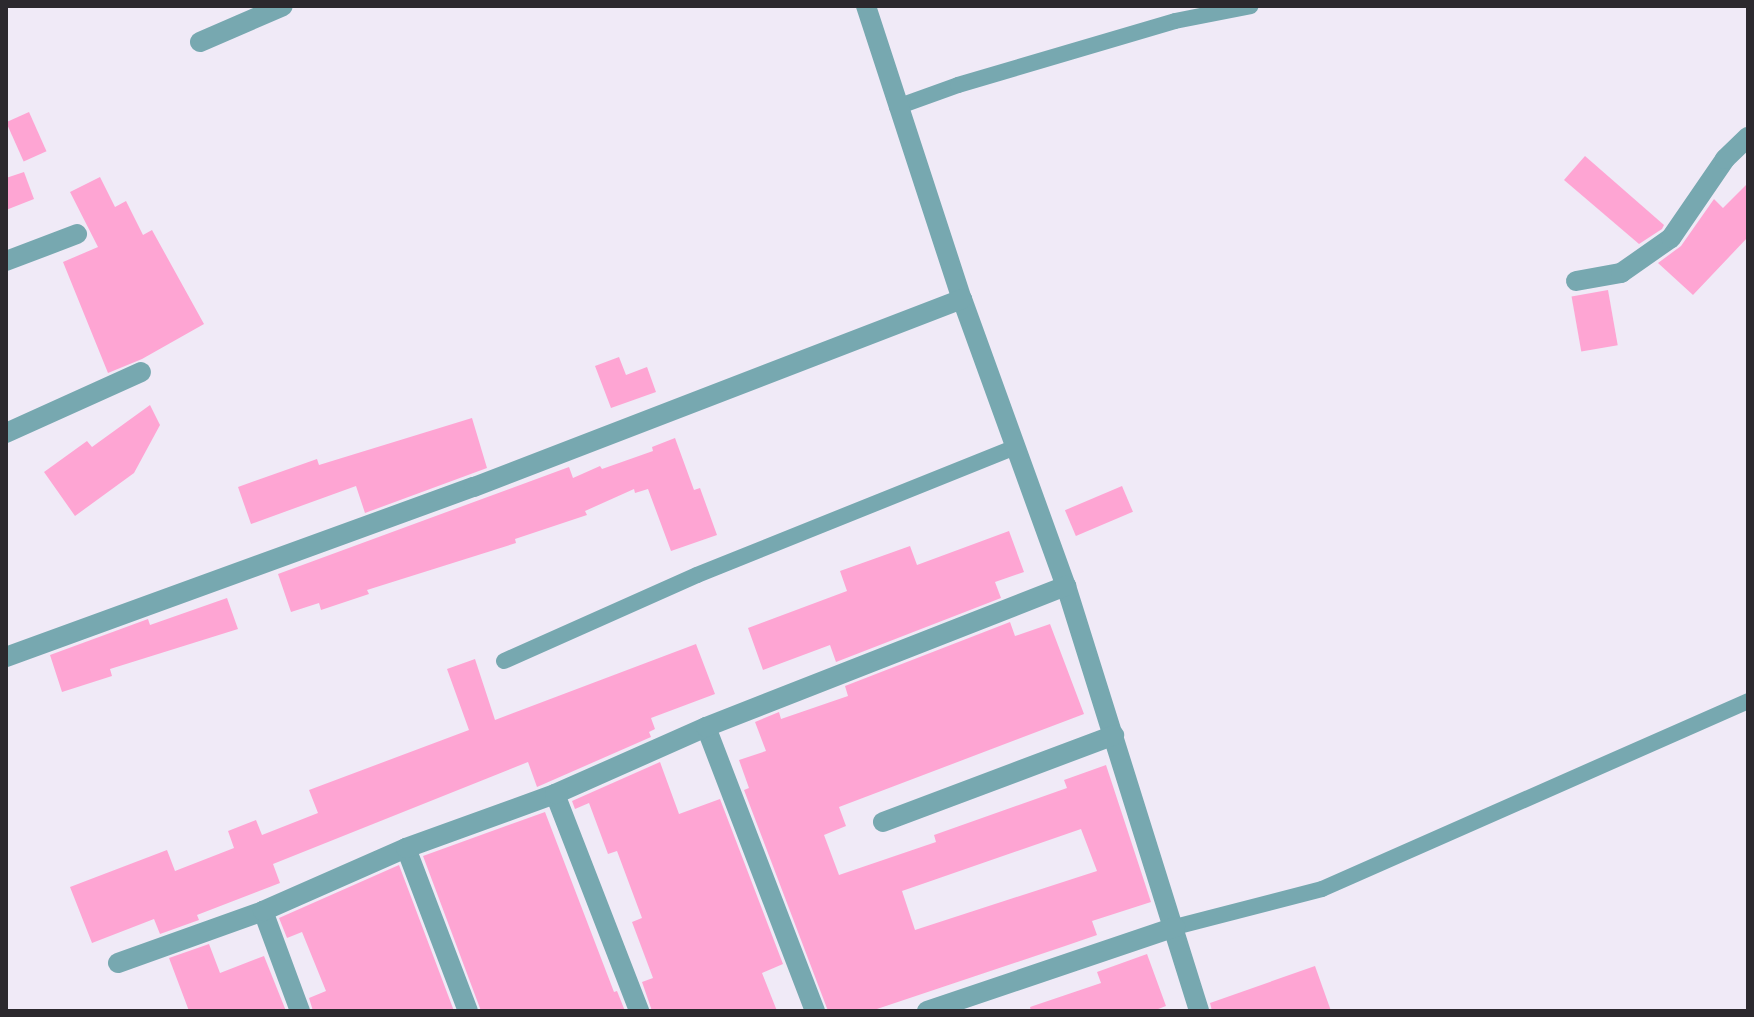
<!DOCTYPE html>
<style>
body{margin:0}
#map{position:relative;width:1754px;height:1017px;overflow:hidden;background:#f0eaf7;font-family:"Roboto Condensed",sans-serif}
div>[style]{position:absolute}
[style*='--x']{left:calc(var(--x)*1px);top:calc(var(--y)*1px);width:calc(var(--w)*1px);rotate:calc(var(--a)*1deg)}
.building>*{inset:0;background:#fea5d3;transform-origin:0 0}
.service>*{height:16px;margin:-8px;padding:0 8px;transform-origin:8px;border-radius:8px;background:#77a8b0}
.minor>*{height:20px;margin:-10px;padding:0 10px;transform-origin:10px;border-radius:10px;background:#77a8b0}
span{translate:-50% -50%;white-space:nowrap;text-align:center;line-height:1.15;-webkit-text-stroke:8px #fff;paint-order:stroke}
.frame{position:absolute;inset:0;border:8px solid #2c292e;pointer-events:none}
</style>
<div id="map">
<div class="building">
<div style="left:29px;top:112px;width:43px;height:25px;rotate:66deg"></div>
<div style="clip-path:polygon(1585px 156px,1664px 225px,1662px 229px,1639px 244px,1564px 180px)"></div>
<div style="clip-path:polygon(24px 172px,34px 199px,6px 210px,6px 178px)"></div>
<div style="clip-path:polygon(100px 177px,115px 207px,126px 201px,143px 235px,152px 230px,204px 324px,142px 359px,108px 373px,63px 262px,98px 247px,70px 192px)"></div>
<div style="clip-path:polygon(1748px 183px,1748px 237px,1693px 295px,1658px 263px,1681px 246px,1714px 199px,1723px 208px)"></div>
<div style="left:1608px;top:290px;width:56px;height:37px;rotate:80deg"></div>
<div style="clip-path:polygon(619px 357px,626px 375px,647px 367px,656px 392px,611px 408px,595px 366px)"></div>
<div style="clip-path:polygon(150px 405px,160px 425px,134px 473px,75px 516px,44px 472px,87px 441px,92px 447px)"></div>
<div style="clip-path:polygon(472px 418px,487px 468px,365px 513px,356px 486px,251px 524px,238px 487px,317px 459px,319px 465px)"></div>
<div style="clip-path:polygon(675px 438px,694px 490px,700px 488px,717px 535px,671px 551px,648px 489px,635px 493px,634px 489px,585px 511px,587px 515px,515px 539px,516px 543px,367px 590px,369px 594px,321px 610px,319px 603px,291px 612px,278px 574px,569px 467px,573px 478px,600px 466px,602px 469px,653px 451px,652px 447px)"></div>
<div style="left:1122px;top:486px;width:28px;height:62px;rotate:67deg"></div>
<div style="clip-path:polygon(1009px 531px,1024px 572px,995px 582px,1001px 598px,836px 662px,830px 645px,763px 670px,748px 628px,847px 591px,840px 571px,910px 546px,917px 565px)"></div>
<div style="clip-path:polygon(227px 598px,238px 629px,110px 669px,112px 676px,62px 692px,50px 655px,148px 619px,150px 625px)"></div>
<div style="clip-path:polygon(evenodd,1010px 622px,1015px 636px,1050px 624px,1084px 714px,839px 807px,846px 826px,824px 835px,839px 875px,936px 842px,934px 835px,1067px 788px,1064px 780px,1106px 765px,1151px 902px,1092px 921px,1097px 935px,1068px 945px,871px 1011px,828px 1011px,744px 790px,749px 788px,739px 760px,766px 751px,755px 722px,779px 712px,781px 719px,848px 696px,845px 686px,1010px 622px,1081px 829px,1097px 871px,915px 930px,902px 891px,1081px 829px)"></div>
<div style="clip-path:polygon(696px 644px,715px 694px,651px 718px,655px 729px,649px 732px,651px 737px,537px 787px,528px 762px,273px 864px,280px 883px,197px 915px,199px 920px,160px 934px,154px 919px,92px 943px,70px 887px,167px 850px,175px 871px,234px 848px,228px 831px,256px 820px,262px 835px,318px 813px,309px 790px,469px 730px,447px 669px,475px 659px,495px 720px)"></div>
<div style="clip-path:polygon(660px 762px,679px 814px,720px 799px,783px 964px,762px 973px,777px 1011px,652px 1011px,642px 982px,653px 978px,632px 922px,642px 918px,617px 851px,608px 854px,589px 803px,575px 809px,572px 801px)"></div>
<div style="clip-path:polygon(545px 812px,614px 992px,617px 991px,625px 1011px,481px 1011px,423px 856px)"></div>
<div style="clip-path:polygon(399px 865px,454px 1011px,313px 1011px,309px 998px,326px 991px,302px 932px,287px 938px,279px 918px)"></div>
<div style="clip-path:polygon(209px 944px,220px 973px,264px 956px,286px 1011px,189px 1011px,169px 958px)"></div>
<div style="clip-path:polygon(1147px 954px,1166px 1006px,1153px 1011px,1031px 1011px,1030px 1007px,1101px 983px,1097px 972px)"></div>
<div style="clip-path:polygon(1315px 966px,1331px 1011px,1212px 1011px,1210px 1003px)"></div>
</div>
<div class="service">
<div style="--x:897;--y:107;--w:65;--a:-19.8"></div>
<div style="--x:958;--y:85;--w:226;--a:-16.4"></div>
<div style="--x:1175;--y:21;--w:77;--a:-11.2"></div>
<div style="--x:504;--y:661;--w:211;--a:-24"></div>
<div style="--x:697;--y:575;--w:343;--a:-21.9"></div>
<div style="--x:1175;--y:927;--w:152;--a:-14.5"></div>
<div style="--x:1322;--y:889;--w:466;--a:-23.8"></div>
</div>
<div class="minor">
<div style="--x:866;--y:6;--w:308;--a:71.9"></div>
<div style="--x:962;--y:299;--w:305;--a:70.1"></div>
<div style="--x:1066;--y:586;--w:445;--a:72.6"></div>
<div style="--x:200;--y:42;--w:90;--a:-23.4"></div>
<div style="--x:6;--y:261;--w:76;--a:-20.8"></div>
<div style="--x:1576;--y:281;--w:46;--a:-10.1"></div>
<div style="--x:1621;--y:273;--w:61;--a:-35"></div>
<div style="--x:1671;--y:238;--w:96;--a:-55.6"></div>
<div style="--x:1725;--y:159;--w:32;--a:-44"></div>
<div style="--x:6;--y:433;--w:148;--a:-24.3"></div>
<div style="--x:6;--y:657;--w:498;--a:-20"></div>
<div style="--x:474;--y:487;--w:523;--a:-21.07"></div>
<div style="--x:706;--y:727;--w:304;--a:69"></div>
<div style="--x:555;--y:794;--w:233;--a:68.8"></div>
<div style="--x:883;--y:822;--w:247;--a:-20.6"></div>
<div style="--x:406;--y:848;--w:174;--a:69.2"></div>
<div style="--x:263;--y:911;--w:107;--a:69.7"></div>
<div style="--x:118;--y:963;--w:154;--a:-19.7"></div>
<div style="--x:263;--y:911;--w:156;--a:-23.8"></div>
<div style="--x:406;--y:848;--w:158;--a:-19.9"></div>
<div style="--x:555;--y:794;--w:165;--a:-23.9"></div>
<div style="--x:706;--y:727;--w:387;--a:-21.4"></div>
<div style="--x:927;--y:1011;--w:262;--a:-18.7"></div>
</div>
<div class="frame"></div>
</div>
